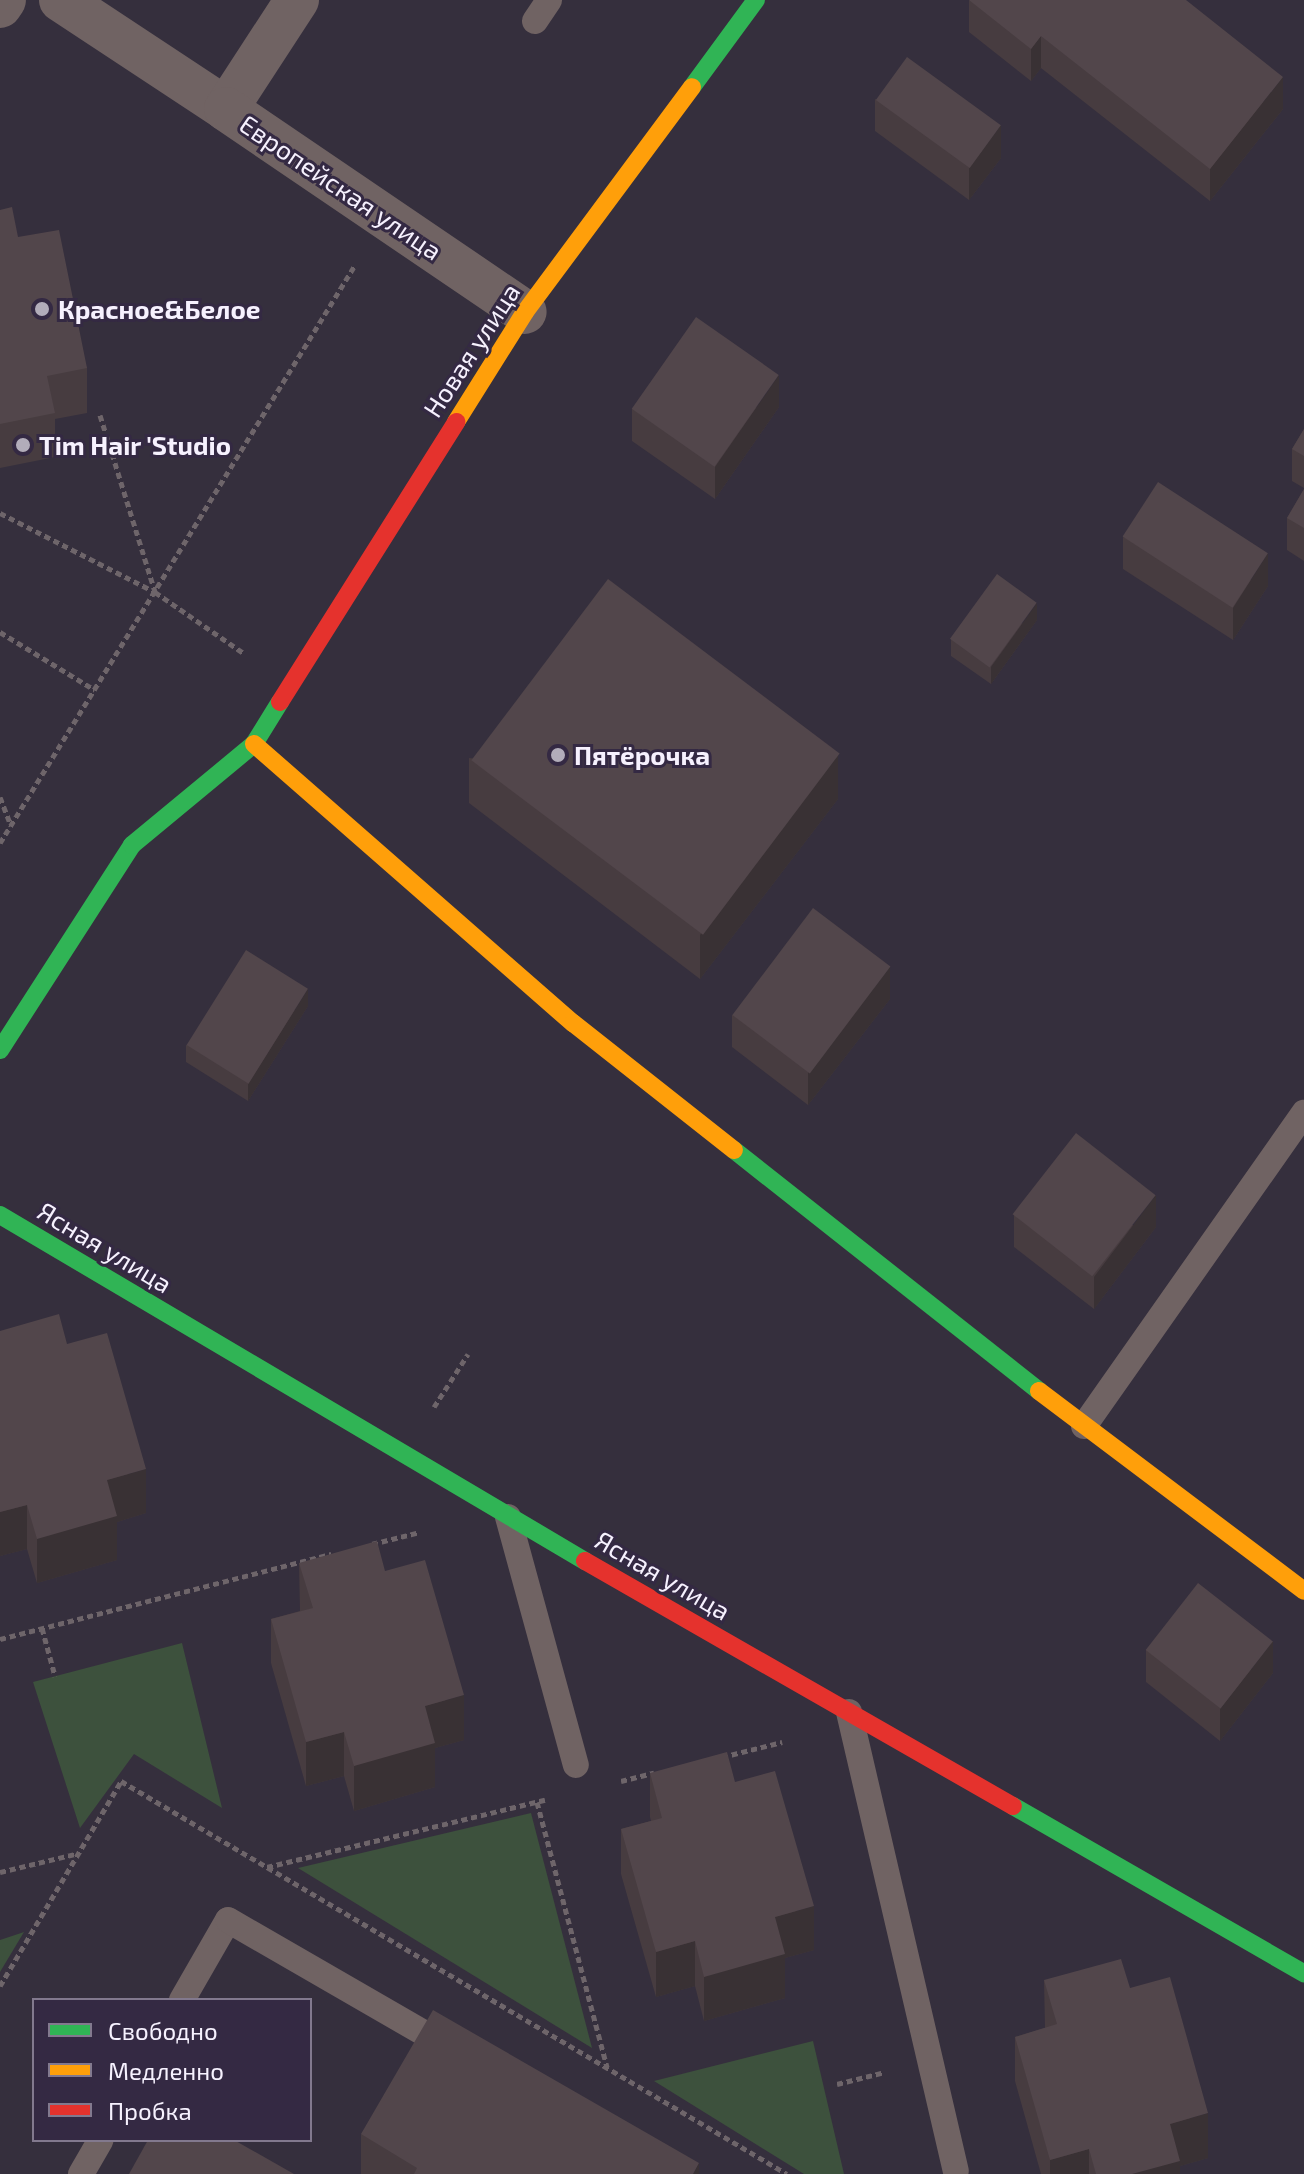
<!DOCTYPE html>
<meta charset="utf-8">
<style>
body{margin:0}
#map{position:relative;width:1304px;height:2174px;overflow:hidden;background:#352f3d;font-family:"Exo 2",sans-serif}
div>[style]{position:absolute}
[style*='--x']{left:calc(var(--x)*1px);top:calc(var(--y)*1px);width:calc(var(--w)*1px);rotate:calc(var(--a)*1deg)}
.green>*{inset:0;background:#3d513d}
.path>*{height:5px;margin-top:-2.5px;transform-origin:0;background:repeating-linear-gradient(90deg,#6e656a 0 6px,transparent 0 10px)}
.lane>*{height:26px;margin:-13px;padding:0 13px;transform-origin:13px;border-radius:13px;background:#706363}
.street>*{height:44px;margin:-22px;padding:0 22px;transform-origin:22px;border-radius:22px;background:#706363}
.fast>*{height:18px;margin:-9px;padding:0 9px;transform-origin:9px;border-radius:9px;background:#30b455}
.slow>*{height:18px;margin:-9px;padding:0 9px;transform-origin:9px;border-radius:9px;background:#ff9f0a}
.jam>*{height:18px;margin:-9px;padding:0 9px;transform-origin:9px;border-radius:9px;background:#e5322d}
.wall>*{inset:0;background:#473c40}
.shaded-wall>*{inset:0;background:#393134}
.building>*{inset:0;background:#52464b;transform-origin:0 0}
.dots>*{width:22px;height:22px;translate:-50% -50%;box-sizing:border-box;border:4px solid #342943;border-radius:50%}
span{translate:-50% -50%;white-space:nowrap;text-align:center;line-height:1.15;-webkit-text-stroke:6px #342943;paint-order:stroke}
.street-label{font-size:26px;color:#f6f1fe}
.poi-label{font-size:26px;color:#f6f1fe;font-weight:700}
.left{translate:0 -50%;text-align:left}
.legend{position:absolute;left:32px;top:1998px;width:280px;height:144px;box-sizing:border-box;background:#342943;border:2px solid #82798e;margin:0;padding:10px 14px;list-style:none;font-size:24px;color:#f6f1fe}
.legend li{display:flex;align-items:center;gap:16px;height:40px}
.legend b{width:40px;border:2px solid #82798e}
</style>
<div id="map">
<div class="green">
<div style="clip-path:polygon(182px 1643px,222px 1808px,134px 1754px,80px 1828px,33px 1682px)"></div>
<div style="clip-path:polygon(531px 1813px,592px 2048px,298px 1868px)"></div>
<div style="clip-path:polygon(24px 1932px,0 1972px,0 1940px)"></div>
<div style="clip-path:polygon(813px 2041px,844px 2174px,804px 2174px,654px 2081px)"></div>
</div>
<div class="path">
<div style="--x:100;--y:415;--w:185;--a:72.7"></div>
<div style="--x:0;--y:513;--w:174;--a:27"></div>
<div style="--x:155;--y:592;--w:109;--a:34.6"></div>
<div style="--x:0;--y:632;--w:111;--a:31.4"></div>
<div style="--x:0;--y:797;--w:31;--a:69"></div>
<div style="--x:0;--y:843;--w:678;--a:-58.44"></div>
<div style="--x:434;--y:1407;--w:63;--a:-57.3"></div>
<div style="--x:372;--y:1544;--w:49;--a:-14"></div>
<div style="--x:42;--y:1628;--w:50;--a:74.8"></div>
<div style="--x:0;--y:1639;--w:342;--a:-14.4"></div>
<div style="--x:722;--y:1757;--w:62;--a:-14"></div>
<div style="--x:621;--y:1781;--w:34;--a:-14"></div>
<div style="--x:537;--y:1802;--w:274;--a:75.2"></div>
<div style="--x:267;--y:1867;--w:286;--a:-13.6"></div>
<div style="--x:0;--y:1872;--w:81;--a:-13.5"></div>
<div style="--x:0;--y:1986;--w:238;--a:-59.4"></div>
<div style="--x:121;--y:1781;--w:773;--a:30.54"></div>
<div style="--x:837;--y:2084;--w:49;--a:-14"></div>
</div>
<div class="lane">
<div style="--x:535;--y:21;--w:25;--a:-56"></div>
<div style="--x:1084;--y:1426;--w:383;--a:-54.9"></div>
<div style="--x:508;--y:1517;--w:257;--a:74.7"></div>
<div style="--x:849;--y:1712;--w:471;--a:76.9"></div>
<div style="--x:182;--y:2000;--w:92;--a:-60.1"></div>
<div style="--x:228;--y:1920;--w:256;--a:30"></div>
<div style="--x:81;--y:2174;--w:39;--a:-60"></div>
</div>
<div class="street">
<div style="--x:61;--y:0;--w:198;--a:33.4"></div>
<div style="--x:297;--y:0;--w:130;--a:123.1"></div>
<div style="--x:226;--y:109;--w:361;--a:34.2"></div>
<div style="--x:0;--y:6;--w:7;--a:-56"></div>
</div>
<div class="fast">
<div style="--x:692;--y:87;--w:108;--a:-53.7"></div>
<div style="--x:0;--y:1050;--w:244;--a:-57.2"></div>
<div style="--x:132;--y:845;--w:158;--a:-39.6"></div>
<div style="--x:254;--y:744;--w:49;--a:-58.2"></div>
<div style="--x:734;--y:1150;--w:389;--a:38.3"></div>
<div style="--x:0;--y:1215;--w:680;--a:30.6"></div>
<div style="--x:1013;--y:1806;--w:336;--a:29.9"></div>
</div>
<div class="slow">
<div style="--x:456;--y:422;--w:130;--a:-57.9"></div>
<div style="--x:525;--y:312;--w:280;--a:-53.4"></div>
<div style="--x:254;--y:744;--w:424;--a:41.2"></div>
<div style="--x:573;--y:1023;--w:205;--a:38.3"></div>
<div style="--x:1039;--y:1391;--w:332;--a:37"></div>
</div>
<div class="jam">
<div style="--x:280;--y:702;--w:331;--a:-57.8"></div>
<div style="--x:585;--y:1561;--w:493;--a:29.8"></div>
</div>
<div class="wall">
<div style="clip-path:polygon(969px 0,1283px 109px,1210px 201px,1041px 68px,1031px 81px,969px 32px)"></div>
<div style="clip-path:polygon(875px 99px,1001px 158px,969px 200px,875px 131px)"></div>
<div style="clip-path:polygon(0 210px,18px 237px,87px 368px,87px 413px,55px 419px,55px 457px,0 468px)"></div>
<div style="clip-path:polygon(779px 407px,715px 499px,632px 441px,632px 409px)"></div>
<div style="clip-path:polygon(1304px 429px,1304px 488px,1292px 481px,1292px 449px)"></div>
<div style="clip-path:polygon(1304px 489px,1304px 561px,1287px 550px,1287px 518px)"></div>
<div style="clip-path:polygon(1123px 537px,1268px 586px,1233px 640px,1123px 569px)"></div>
<div style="clip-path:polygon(1037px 620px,991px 684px,951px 656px,951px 639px)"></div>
<div style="clip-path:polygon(469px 758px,838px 799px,700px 979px,469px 803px)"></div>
<div style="clip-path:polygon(890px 999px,808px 1105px,732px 1047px,732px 1015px)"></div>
<div style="clip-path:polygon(308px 1006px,248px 1101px,186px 1062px,186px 1045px)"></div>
<div style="clip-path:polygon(1014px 1215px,1156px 1227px,1094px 1309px,1014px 1247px)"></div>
<div style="clip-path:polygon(0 1331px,67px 1344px,146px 1513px,117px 1522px,117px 1560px,37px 1583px,27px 1549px,0 1556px)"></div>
<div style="clip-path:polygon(299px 1563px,385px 1571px,464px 1740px,435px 1748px,435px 1787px,354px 1811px,344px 1776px,306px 1786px,271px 1663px,271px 1619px,300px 1611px)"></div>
<div style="clip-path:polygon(1146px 1650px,1273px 1673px,1220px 1741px,1146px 1682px)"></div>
<div style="clip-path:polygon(650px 1773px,735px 1782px,814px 1950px,785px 1958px,785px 1998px,704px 2021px,695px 1986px,656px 1997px,621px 1874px,621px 1829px,651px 1821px,650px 1817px)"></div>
<div style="clip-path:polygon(1044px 1980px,1130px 1988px,1208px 2158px,1180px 2166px,1180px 2174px,1041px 2174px,1015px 2081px,1015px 2037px,1045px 2028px)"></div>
<div style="clip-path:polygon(361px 2134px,699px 2174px,361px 2174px)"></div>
</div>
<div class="shaded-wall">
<div style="clip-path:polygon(1041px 36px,1041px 68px,1031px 81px,1031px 49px)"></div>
<div style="clip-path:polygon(1283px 77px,1283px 109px,1210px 201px,1210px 169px)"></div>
<div style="clip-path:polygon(1001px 125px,1001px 158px,969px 200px,969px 168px)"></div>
<div style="clip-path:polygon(779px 375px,779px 407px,715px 499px,715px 467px)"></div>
<div style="clip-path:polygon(1268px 553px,1268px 586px,1233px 640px,1233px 608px)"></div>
<div style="clip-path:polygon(1037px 603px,1037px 620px,991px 684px,991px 667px)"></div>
<div style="clip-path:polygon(838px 755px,838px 799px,700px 979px,700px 935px)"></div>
<div style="clip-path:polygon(890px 967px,890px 999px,808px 1105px,808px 1073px)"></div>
<div style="clip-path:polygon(308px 989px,308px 1006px,248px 1101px,248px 1084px)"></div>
<div style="clip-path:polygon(1156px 1195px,1156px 1227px,1094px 1309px,1094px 1277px)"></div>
<div style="clip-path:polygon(146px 1469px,146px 1513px,117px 1522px,117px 1560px,37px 1583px,37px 1539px,107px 1480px)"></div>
<div style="clip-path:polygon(27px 1505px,27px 1549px,0 1556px,0 1512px)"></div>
<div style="clip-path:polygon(1273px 1641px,1273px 1673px,1220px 1741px,1220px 1709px)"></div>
<div style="clip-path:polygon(464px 1695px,464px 1740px,435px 1748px,435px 1787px,354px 1811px,354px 1766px,425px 1706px)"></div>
<div style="clip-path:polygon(344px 1732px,344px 1776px,306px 1786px,306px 1742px)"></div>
<div style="clip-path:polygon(814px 1906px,814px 1950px,785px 1958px,785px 1998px,704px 2021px,704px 1977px,775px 1917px)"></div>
<div style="clip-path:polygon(695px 1941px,695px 1986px,656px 1997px,656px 1952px)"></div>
<div style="clip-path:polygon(1208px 2113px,1208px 2158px,1180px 2166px,1180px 2174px,1132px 2174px,1170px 2124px)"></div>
<div style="clip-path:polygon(1089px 2149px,1089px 2174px,1050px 2174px,1050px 2160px)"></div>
<div style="clip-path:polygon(699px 2163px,699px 2174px,693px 2174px)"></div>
</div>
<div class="building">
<div style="clip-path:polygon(969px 0,1186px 0,1283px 77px,1210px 169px,1041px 36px,1031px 49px)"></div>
<div style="left:907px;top:57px;width:116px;height:53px;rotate:36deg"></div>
<div style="clip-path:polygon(12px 207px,18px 237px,59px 230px,87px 368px,47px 376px,55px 413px,0 424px,0 210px)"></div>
<div style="left:696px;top:317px;width:101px;height:112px;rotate:35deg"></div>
<div style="clip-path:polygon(1304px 429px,1304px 456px,1292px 449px)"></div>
<div style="left:1158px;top:482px;width:131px;height:65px;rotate:33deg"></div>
<div style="clip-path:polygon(1304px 489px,1304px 528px,1287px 518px)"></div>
<div style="left:997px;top:574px;width:49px;height:80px;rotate:36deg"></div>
<div style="left:608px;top:579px;width:290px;height:227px;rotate:37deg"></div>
<div style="left:813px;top:908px;width:97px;height:134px;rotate:37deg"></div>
<div style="left:246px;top:950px;width:73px;height:112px;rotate:32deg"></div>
<div style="left:1076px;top:1133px;width:101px;height:103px;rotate:38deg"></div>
<div style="clip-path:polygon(59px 1314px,67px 1344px,107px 1333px,146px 1469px,107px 1480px,117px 1516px,37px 1539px,27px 1505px,0 1512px,0 1331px)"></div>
<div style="clip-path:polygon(377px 1541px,385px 1571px,425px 1560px,464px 1695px,425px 1706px,435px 1743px,354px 1766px,344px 1732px,306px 1742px,271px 1619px,313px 1608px,299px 1563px)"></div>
<div style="left:1198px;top:1583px;width:95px;height:85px;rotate:38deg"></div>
<div style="clip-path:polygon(727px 1752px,735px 1782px,775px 1771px,814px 1906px,775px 1917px,785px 1954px,704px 1977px,695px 1941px,656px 1952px,621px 1829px,662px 1818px,650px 1773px)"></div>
<div style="clip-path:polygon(1121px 1959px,1130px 1988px,1170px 1977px,1208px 2113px,1170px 2124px,1180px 2161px,1132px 2174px,1096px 2174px,1089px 2149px,1050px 2160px,1015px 2037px,1057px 2024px,1044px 1980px)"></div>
<div style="clip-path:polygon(433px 2010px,699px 2163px,693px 2174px,414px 2174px,417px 2168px,361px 2134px)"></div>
<div style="clip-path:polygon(148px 2140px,234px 2140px,294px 2174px,129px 2174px)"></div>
</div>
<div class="dots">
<div style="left:42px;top:309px;background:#b2adba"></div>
<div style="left:23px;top:445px;background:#b2adba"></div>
<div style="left:558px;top:755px;background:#b2adba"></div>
</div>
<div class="street-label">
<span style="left:341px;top:187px;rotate:34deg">Европейская улица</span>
<span style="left:471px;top:350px;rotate:-57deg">Новая улица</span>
<span style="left:105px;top:1247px;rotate:31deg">Ясная улица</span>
<span style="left:663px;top:1575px;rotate:30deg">Ясная улица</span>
</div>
<div class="poi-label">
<span class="left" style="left:58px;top:309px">Красное&amp;Белое</span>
<span class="left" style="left:39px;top:445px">Tim Hair 'Studio</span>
<span class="left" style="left:574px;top:755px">Пятёрочка</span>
</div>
<ul class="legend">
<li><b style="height:10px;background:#30b455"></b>Свободно</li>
<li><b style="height:10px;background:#ff9f0a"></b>Медленно</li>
<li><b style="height:10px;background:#e5322d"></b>Пробка</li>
</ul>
</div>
